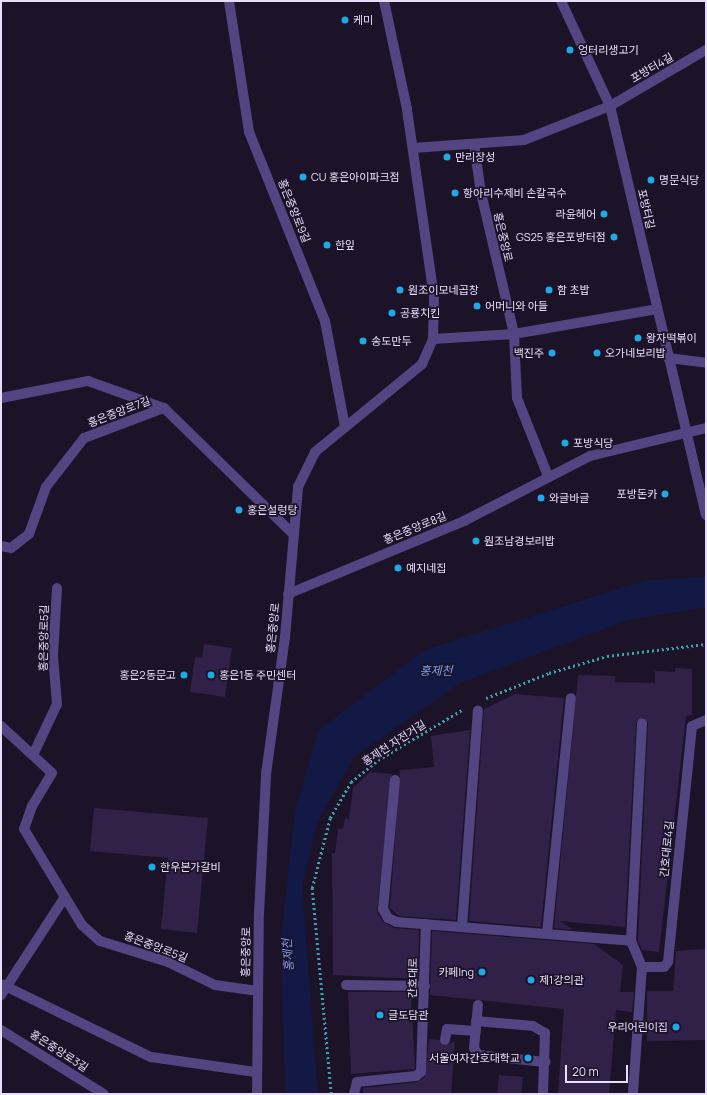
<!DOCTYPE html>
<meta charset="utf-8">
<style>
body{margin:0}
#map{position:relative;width:707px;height:1095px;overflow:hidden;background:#1c1328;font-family:Manrope,"Noto Sans KR",sans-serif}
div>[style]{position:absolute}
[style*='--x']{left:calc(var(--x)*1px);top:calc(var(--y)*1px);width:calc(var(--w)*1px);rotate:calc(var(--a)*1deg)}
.water>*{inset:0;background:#111944}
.building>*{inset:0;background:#312148;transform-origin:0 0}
.path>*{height:2.5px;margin-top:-1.25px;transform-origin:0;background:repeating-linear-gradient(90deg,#3e9fb0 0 2px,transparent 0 5px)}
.minor>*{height:10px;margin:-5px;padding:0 5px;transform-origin:5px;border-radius:5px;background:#534482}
.dots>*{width:11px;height:11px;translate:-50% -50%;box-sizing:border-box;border:2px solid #1c1328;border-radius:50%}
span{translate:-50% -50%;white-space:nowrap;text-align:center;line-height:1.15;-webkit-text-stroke:3.5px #1c1328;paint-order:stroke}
.poi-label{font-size:11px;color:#e8defc}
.left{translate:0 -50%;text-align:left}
.right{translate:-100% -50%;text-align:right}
.street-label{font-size:11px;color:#e8defc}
.water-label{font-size:12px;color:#789ff0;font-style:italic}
.frame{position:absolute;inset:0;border:2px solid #e8defc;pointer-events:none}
.scale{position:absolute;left:565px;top:1065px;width:63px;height:18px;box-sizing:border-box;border:2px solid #e8defc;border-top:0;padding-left:5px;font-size:12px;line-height:14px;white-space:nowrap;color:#e8defc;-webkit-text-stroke:3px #1c1328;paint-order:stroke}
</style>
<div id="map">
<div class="water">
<div style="clip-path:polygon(706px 577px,706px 607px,628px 620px,460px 683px,354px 757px,318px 821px,302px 887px,318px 1094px,285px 1094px,281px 947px,284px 909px,295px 812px,318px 731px,424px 650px,647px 580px)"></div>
</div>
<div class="building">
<div style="clip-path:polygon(204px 644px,232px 648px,225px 697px,190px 692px,195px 657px,202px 658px)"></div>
<div style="clip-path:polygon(675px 668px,692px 669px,692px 715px,686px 716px,659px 952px,642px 950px,638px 940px,648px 723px,643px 717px,636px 723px,625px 927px,560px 921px,573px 930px,554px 928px,578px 675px,615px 676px,615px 682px,655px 683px,655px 671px,675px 672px)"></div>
<div style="clip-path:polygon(515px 694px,564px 698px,541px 927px,469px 921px,484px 709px)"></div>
<div style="clip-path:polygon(470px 730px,456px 920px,399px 916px,390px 908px,400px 770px,434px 767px,431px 736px)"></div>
<div style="clip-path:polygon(370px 772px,392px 774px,377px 912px,383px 922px,394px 928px,419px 930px,418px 979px,333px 975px,332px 853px,335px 853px,338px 829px,343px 829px,345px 818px,349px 819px,353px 788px)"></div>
<div style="clip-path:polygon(94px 808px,208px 818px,197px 933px,161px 929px,168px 858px,90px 851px)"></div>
<div style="clip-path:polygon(432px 931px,594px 944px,623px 965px,620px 992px,634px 992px,632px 1012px,616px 1010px,609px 1094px,558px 1094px,564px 1009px,430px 995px)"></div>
<div style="clip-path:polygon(706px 949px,706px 1040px,647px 1041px,647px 991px,673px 991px,676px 951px)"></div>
<div style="clip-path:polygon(348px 992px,417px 992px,411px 994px,415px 1069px,351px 1074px)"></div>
<div style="clip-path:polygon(429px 1039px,439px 1040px,444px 1046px,455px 1041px,451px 1094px,363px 1094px,363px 1088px,417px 1082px,425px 1077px)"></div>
<div style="left:499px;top:1075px;width:24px;height:19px;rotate:5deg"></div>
</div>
<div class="path">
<div style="--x:486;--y:698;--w:68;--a:-21.6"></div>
<div style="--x:549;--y:673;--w:60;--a:-16.3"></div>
<div style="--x:607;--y:656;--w:100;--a:-6.9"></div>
<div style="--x:331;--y:1094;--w:207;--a:-95.3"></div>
<div style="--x:312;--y:888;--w:72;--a:-75.6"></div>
<div style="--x:330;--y:818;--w:42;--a:-59.7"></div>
<div style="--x:351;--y:782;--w:35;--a:-39"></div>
<div style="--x:378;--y:760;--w:98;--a:-30.8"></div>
</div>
<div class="minor">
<div style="--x:229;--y:1;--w:133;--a:81.3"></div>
<div style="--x:249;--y:132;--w:204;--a:68.1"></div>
<div style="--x:325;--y:321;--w:108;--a:79.3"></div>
<div style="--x:561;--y:1;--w:116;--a:65"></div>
<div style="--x:610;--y:106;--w:420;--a:76.8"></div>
<div style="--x:474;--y:144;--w:49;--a:81.9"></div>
<div style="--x:481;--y:193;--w:145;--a:76.8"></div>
<div style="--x:514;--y:334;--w:64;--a:87.3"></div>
<div style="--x:517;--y:398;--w:84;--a:68.3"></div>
<div style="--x:413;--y:148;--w:111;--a:-4.1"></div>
<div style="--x:524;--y:140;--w:92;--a:-21.6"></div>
<div style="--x:610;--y:106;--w:111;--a:-30.3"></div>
<div style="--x:433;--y:339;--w:81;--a:-3.5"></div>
<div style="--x:514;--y:334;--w:145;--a:-9.9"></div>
<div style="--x:668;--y:358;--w:38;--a:7"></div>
<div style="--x:1;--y:398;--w:89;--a:-11.1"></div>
<div style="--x:88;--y:381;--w:81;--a:19.6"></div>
<div style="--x:164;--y:408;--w:180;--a:44.3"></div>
<div style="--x:1;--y:546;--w:10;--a:11"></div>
<div style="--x:11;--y:548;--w:23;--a:-38"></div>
<div style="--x:29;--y:534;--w:50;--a:-70.1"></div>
<div style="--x:46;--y:487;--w:62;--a:-52.2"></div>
<div style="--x:84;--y:438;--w:85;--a:-20.6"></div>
<div style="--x:288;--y:594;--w:191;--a:-22.5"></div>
<div style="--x:464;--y:521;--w:142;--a:-27.3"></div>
<div style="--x:590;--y:456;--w:119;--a:-13.6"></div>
<div style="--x:1;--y:726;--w:69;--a:42.7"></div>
<div style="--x:52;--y:773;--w:39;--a:121"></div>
<div style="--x:32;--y:806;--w:24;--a:109"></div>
<div style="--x:24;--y:829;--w:112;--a:58.9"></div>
<div style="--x:82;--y:925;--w:24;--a:42"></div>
<div style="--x:100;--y:941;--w:71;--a:17.2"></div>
<div style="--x:168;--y:962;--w:52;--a:26.1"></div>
<div style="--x:215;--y:985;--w:42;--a:8.1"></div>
<div style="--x:33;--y:755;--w:56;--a:-64.8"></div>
<div style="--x:57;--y:704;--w:48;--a:-94.8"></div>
<div style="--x:53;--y:656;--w:68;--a:-86.6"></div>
<div style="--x:395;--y:780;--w:130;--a:95.3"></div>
<div style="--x:383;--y:909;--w:10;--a:61"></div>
<div style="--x:388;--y:918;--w:10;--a:24"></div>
<div style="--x:397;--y:922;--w:235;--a:4.6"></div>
<div style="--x:631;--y:941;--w:28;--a:67"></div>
<div style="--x:642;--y:967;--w:127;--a:94.1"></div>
<div style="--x:462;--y:927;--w:217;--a:-85.8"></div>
<div style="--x:547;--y:933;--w:236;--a:-84.2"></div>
<div style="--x:631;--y:941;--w:218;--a:-87.1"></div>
<div style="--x:642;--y:967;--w:22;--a:0"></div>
<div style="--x:664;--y:967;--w:6;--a:-51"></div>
<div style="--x:668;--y:962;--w:237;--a:-84.2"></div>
<div style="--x:692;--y:726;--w:15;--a:-23"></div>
<div style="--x:1;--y:984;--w:167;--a:26"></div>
<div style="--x:151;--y:1057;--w:105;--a:8.2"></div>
<div style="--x:346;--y:985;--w:79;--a:0.7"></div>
<div style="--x:1;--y:995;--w:117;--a:-56.9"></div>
<div style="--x:478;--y:1005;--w:43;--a:95.3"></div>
<div style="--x:474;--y:1048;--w:8;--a:60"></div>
<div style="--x:478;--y:1055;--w:68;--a:5.9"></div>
<div style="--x:476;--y:1021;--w:57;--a:5"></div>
<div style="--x:533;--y:1026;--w:14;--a:30"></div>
<div style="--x:545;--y:1033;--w:61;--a:91.9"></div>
<div style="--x:1;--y:1030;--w:121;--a:31.9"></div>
<div style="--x:445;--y:1040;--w:11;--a:-80"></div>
<div style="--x:447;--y:1029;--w:29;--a:4"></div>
<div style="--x:257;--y:1094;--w:180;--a:-89.4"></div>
<div style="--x:259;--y:914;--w:140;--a:-87.1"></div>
<div style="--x:266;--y:774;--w:138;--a:-82.1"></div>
<div style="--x:285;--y:637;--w:151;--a:-85"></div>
<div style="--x:298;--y:487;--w:39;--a:-64"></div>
<div style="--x:315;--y:452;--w:139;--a:-39.4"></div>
<div style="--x:422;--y:364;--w:27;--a:-66"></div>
<div style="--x:433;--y:339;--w:42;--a:-88.6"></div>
<div style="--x:434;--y:297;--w:190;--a:-98.2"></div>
<div style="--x:407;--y:109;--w:110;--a:-102"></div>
<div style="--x:354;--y:1094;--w:12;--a:-76"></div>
<div style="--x:357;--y:1082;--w:59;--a:-5.8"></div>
<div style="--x:416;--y:1076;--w:6;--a:-39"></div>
<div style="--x:421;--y:1072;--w:148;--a:-88.1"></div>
</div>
<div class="dots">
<div style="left:345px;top:20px;background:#1fa9e7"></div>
<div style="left:570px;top:50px;background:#1fa9e7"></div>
<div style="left:447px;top:157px;background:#1fa9e7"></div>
<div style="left:303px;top:177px;background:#1fa9e7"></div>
<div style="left:651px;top:180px;background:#1fa9e7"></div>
<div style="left:455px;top:193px;background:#1fa9e7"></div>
<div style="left:604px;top:214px;background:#1fa9e7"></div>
<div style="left:614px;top:237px;background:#1fa9e7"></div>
<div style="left:327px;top:245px;background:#1fa9e7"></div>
<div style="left:400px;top:290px;background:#1fa9e7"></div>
<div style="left:549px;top:290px;background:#1fa9e7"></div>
<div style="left:477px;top:306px;background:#1fa9e7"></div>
<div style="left:392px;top:313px;background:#1fa9e7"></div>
<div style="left:638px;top:338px;background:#1fa9e7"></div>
<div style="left:363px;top:341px;background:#1fa9e7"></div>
<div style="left:552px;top:353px;background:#1fa9e7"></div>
<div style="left:597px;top:353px;background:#1fa9e7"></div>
<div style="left:565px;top:443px;background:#1fa9e7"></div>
<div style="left:665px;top:494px;background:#1fa9e7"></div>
<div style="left:541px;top:498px;background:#1fa9e7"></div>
<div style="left:239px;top:510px;background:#1fa9e7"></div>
<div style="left:476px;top:541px;background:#1fa9e7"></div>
<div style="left:398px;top:568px;background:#1fa9e7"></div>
<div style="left:184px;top:675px;background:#1fa9e7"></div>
<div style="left:211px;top:675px;background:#1fa9e7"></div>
<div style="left:152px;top:867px;background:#1fa9e7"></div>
<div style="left:482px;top:972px;background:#1fa9e7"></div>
<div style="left:531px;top:980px;background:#1fa9e7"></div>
<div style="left:380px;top:1015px;background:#1fa9e7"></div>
<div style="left:676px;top:1027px;background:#1fa9e7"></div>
<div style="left:528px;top:1058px;background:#1fa9e7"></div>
</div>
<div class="poi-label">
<span class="left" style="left:353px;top:20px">케미</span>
<span class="left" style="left:578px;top:50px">엉터리생고기</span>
<span class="left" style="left:455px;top:157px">만리장성</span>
<span class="left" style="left:311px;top:177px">CU 홍은아이파크점</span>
<span class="left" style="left:659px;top:180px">명문식당</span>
<span class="left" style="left:463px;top:193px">항아리수제비 손칼국수</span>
<span class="right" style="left:596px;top:214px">라윤헤어</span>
<span class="right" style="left:606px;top:237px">GS25 홍은포방터점</span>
<span class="left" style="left:335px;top:245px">한잎</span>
<span class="left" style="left:408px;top:290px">원조이모네곱창</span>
<span class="left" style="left:557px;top:290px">함 초밥</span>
<span class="left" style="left:485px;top:306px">어머니와 아들</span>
<span class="left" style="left:400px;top:313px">공룡치킨</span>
<span class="left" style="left:646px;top:338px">왕자떡볶이</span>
<span class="left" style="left:371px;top:341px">송도만두</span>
<span class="right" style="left:544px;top:353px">백진주</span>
<span class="left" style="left:605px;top:353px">오가네보리밥</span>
<span class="left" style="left:573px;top:443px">포방식당</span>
<span class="right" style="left:657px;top:494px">포방돈카</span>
<span class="left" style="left:549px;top:498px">와글바글</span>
<span class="left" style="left:247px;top:510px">홍은설렁탕</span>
<span class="left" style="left:484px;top:541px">원조남경보리밥</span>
<span class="left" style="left:406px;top:568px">예지네집</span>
<span class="right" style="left:176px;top:675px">홍은2동문고</span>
<span class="left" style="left:219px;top:675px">홍은1동 주민센터</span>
<span class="left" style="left:160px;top:867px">한우본가갈비</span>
<span class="right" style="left:474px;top:972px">카페Ing</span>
<span class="left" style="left:539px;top:980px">제1강의관</span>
<span class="left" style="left:388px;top:1015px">글도담관</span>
<span class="right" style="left:668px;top:1027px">우리어린이집</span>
<span class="right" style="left:520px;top:1058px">서울여자간호대학교</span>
</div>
<div class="street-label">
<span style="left:652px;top:68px;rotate:-30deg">포방터4길</span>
<span style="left:646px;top:209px;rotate:77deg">포방터길</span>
<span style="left:294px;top:211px;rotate:68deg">홍은중앙로9길</span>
<span style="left:503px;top:237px;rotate:77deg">홍은중앙로</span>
<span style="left:119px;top:412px;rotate:-21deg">홍은중앙로7길</span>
<span style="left:415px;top:528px;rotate:-22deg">홍은중앙로8길</span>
<span style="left:273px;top:628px;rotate:-84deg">홍은중앙로</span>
<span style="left:44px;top:638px;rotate:-89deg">홍은중앙로5길</span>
<span style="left:394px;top:743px;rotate:-33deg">홍제천 자전거길</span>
<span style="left:667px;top:849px;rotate:-84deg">간호대로4길</span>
<span style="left:156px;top:947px;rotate:21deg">홍은중앙로5길</span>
<span style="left:246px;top:952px;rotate:-89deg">홍은중앙로</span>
<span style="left:413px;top:978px;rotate:-89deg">간호대로</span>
<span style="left:59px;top:1051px;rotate:33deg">홍은중앙로3길</span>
</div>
<div class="water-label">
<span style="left:436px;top:671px">홍제천</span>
<span style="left:288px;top:955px;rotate:-94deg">홍제천</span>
</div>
<div class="frame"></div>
<div class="scale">20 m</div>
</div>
